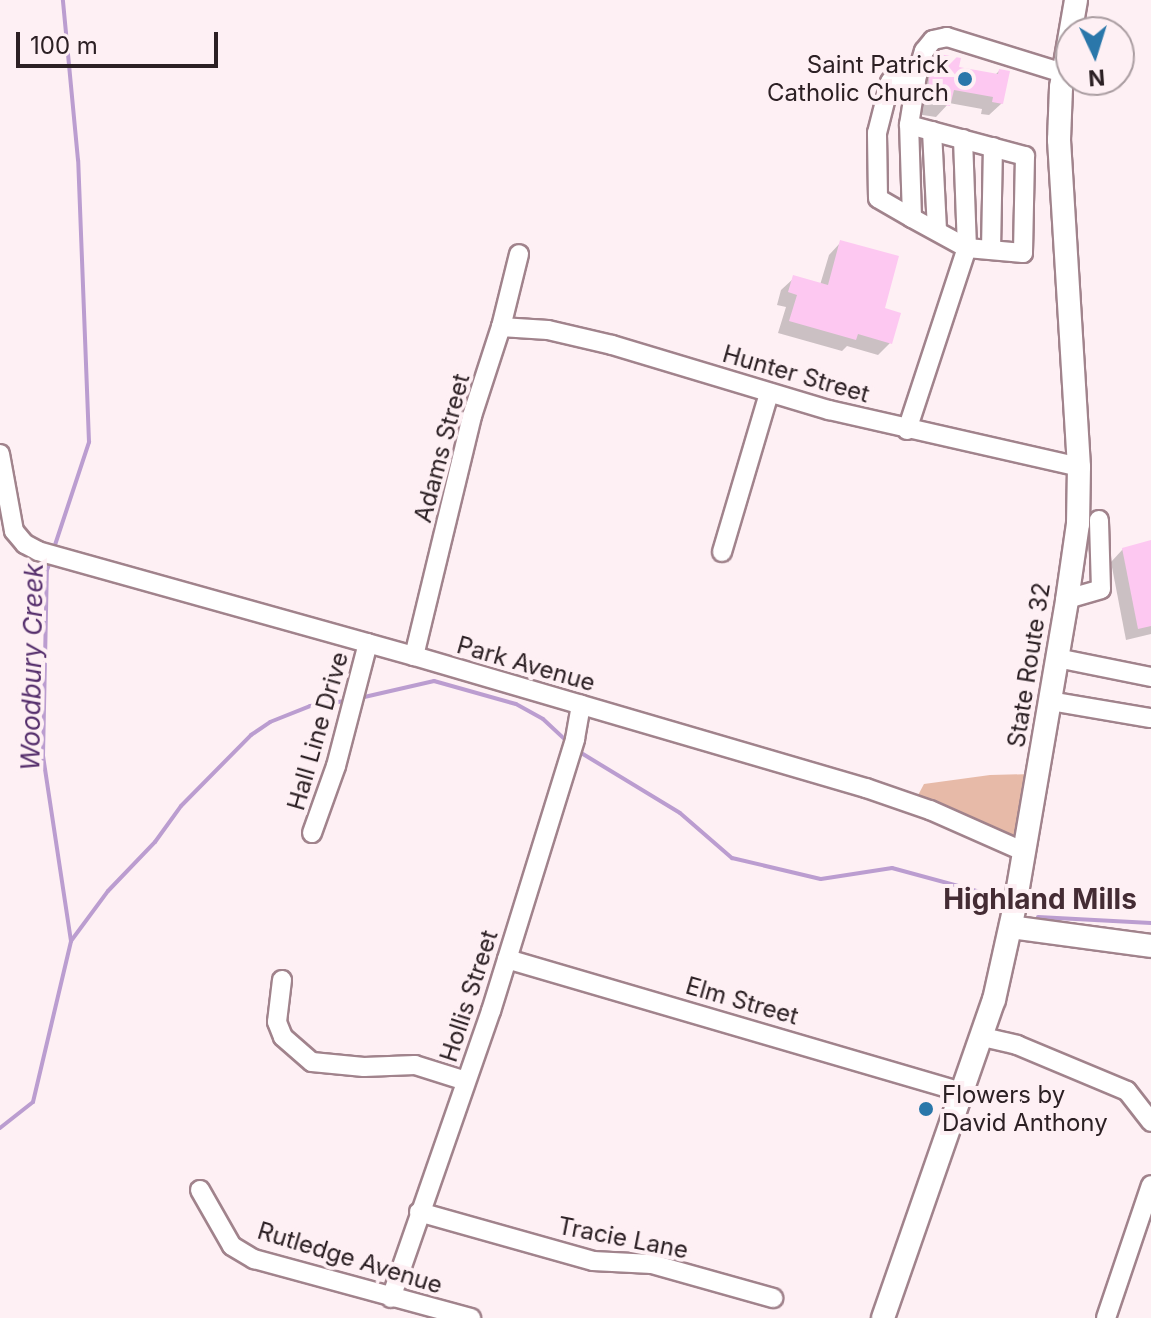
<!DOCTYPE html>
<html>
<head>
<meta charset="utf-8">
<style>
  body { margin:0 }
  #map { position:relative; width:1151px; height:1318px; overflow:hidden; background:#fef0f4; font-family:Inter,sans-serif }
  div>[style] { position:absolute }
  .green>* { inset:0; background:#e7baa8 }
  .shadow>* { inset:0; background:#0003 }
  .stream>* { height:4px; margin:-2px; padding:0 2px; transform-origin:2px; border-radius:2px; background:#bb9dd0 }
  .building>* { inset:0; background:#fdc8f1 }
  .roads { filter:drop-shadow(2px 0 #a1838c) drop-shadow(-2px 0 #a1838c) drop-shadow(0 2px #a1838c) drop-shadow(0 -2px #a1838c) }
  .minor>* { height:18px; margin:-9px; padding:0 9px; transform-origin:9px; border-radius:9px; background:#fff }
  .major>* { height:22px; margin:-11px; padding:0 11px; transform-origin:11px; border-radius:11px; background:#fff }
  .dots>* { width:22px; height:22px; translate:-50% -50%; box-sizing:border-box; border:4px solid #fef0f4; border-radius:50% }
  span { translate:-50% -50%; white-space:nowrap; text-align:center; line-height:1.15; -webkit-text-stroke:8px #fef0f4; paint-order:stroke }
  .poi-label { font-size:24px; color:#2c2024 }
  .right { translate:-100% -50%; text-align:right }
  .left { translate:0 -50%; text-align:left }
  .street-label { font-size:24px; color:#2c2024 }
  .water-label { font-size:26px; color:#542d6b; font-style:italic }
  .quarter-label { font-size:28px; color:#442c34; font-weight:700 }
  .north { position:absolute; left:1055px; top:16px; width:80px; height:80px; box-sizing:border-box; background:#fef0f4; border:2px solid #aa9da1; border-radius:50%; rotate:176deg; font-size:22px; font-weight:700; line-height:32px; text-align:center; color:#2c2024 }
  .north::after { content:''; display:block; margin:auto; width:28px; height:36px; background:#2a77aa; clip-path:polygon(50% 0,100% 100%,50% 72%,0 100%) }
  .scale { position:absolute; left:16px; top:32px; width:202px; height:36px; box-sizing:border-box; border:4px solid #2c2024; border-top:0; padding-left:10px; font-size:24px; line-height:28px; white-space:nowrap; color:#2c2024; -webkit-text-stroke:6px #fef0f4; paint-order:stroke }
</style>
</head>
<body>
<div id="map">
  <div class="green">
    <div style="clip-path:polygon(1032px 774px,1022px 844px,916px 799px,924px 784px,990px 775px)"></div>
  </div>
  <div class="shadow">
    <div style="clip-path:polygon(939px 56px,957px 69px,994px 76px,999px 71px,1002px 103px,989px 115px,981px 114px,982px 109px,949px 103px,936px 117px,916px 114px,927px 68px)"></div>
    <div style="clip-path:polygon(841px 242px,882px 309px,890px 343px,878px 355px,847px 346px,842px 351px,778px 333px,786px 307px,777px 305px,781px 290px,794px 278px,820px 285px,829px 255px)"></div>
    <div style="clip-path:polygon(1151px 542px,1151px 634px,1126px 640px,1111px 562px,1123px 549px)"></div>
  </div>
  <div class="stream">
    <div style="left:53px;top:551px;width:115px;rotate:-71.7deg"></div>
    <div style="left:89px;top:442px;width:282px;rotate:-92.2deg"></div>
    <div style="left:78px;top:160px;width:161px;rotate:-95.4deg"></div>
    <div style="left:360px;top:698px;width:76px;rotate:-12.9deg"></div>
    <div style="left:434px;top:681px;width:85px;rotate:15.7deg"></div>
    <div style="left:516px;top:704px;width:31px;rotate:29deg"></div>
    <div style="left:543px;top:719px;width:35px;rotate:43deg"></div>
    <div style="left:578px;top:751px;width:119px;rotate:31.3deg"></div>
    <div style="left:680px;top:813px;width:69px;rotate:40.9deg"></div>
    <div style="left:732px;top:858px;width:91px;rotate:13.3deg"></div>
    <div style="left:821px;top:879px;width:72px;rotate:-8.8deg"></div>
    <div style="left:892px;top:868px;width:118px;rotate:15.2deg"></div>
    <div style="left:1038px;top:917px;width:113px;rotate:3deg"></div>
    <div style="left:71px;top:941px;width:62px;rotate:-53.5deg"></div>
    <div style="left:108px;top:891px;width:68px;rotate:-46.2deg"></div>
    <div style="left:155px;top:842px;width:44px;rotate:-54.2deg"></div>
    <div style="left:181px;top:806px;width:100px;rotate:-45.4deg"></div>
    <div style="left:251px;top:735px;width:23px;rotate:-34deg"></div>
    <div style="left:270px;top:722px;width:43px;rotate:-21.8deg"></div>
    <div style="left:310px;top:706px;width:37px;rotate:-8deg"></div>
    <div style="left:0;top:1128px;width:42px;rotate:-38.2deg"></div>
    <div style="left:33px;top:1102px;width:165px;rotate:-76.7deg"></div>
    <div style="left:71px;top:941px;width:188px;rotate:-98.6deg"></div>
    <div style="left:43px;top:755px;width:185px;rotate:-88.8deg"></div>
    <div style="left:47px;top:570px;width:12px;rotate:-70deg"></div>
  </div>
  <div class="building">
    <div style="clip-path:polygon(939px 54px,961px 58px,959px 67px,998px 74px,999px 69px,1010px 71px,1003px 104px,992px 102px,993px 97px,954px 90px,950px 106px,927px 102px,929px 78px)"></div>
    <div style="clip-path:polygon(840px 240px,899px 256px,885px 308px,901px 313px,892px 344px,858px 334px,856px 340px,789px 321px,797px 295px,788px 292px,793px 275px,828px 285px)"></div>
    <div style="clip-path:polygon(1151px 540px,1151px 626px,1138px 629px,1122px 548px)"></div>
  </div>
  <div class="roads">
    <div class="minor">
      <div style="left:909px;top:125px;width:120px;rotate:15deg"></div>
      <div style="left:1025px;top:156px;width:97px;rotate:91.2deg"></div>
      <div style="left:1023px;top:253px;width:56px;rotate:-174.9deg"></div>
      <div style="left:967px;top:248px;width:63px;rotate:-151.4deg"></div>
      <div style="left:912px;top:218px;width:93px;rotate:-91.8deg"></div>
      <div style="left:909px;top:125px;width:51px;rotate:-80.9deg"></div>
      <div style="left:917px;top:75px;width:25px;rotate:-74deg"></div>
      <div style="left:924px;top:51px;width:14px;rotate:-51deg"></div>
      <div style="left:933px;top:40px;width:14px;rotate:-12deg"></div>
      <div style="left:947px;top:37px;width:121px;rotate:17.2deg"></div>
      <div style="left:932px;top:131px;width:99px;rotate:87.1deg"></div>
      <div style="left:912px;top:218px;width:39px;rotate:-150deg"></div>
      <div style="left:878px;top:198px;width:65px;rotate:-90.9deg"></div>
      <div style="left:877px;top:133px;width:53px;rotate:-75.7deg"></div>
      <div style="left:890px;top:82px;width:8px;rotate:-50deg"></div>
      <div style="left:895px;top:76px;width:22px;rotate:-3deg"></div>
      <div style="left:991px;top:250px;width:103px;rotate:-88.9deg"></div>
      <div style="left:501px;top:327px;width:47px;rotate:3.7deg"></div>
      <div style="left:548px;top:330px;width:66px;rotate:13.2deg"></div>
      <div style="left:612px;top:345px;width:227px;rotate:16.7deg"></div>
      <div style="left:829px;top:410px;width:256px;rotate:12.8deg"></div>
      <div style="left:907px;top:430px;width:192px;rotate:-71.8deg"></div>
      <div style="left:967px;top:248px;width:109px;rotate:-92.1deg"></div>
      <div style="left:0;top:454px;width:78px;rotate:79.7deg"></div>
      <div style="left:14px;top:531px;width:17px;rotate:50deg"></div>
      <div style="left:25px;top:544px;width:15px;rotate:28deg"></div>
      <div style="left:38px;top:551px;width:390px;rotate:15.6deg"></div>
      <div style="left:414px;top:656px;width:471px;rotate:16.3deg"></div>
      <div style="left:866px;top:788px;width:68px;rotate:19deg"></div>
      <div style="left:930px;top:810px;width:104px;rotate:23.9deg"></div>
      <div style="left:722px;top:552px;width:166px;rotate:-73.5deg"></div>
      <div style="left:1067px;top:599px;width:35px;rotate:-16deg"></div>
      <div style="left:1101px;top:589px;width:69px;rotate:-91.7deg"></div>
      <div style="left:414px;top:656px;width:247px;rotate:-76.4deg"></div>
      <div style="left:472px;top:416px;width:94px;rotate:-72deg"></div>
      <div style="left:501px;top:327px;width:75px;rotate:-76.1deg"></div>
      <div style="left:1057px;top:658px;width:96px;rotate:11.4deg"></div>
      <div style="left:1050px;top:701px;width:102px;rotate:9.6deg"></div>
      <div style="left:312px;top:833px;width:71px;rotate:-70.3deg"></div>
      <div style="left:336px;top:766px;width:127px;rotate:-75.4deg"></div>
      <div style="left:507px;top:959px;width:475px;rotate:16.3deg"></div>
      <div style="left:282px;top:980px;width:42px;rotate:96.8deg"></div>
      <div style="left:277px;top:1022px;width:16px;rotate:68deg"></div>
      <div style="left:283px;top:1037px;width:38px;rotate:41deg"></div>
      <div style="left:312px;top:1062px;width:52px;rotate:5.5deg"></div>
      <div style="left:364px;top:1067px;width:51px;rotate:-2.2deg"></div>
      <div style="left:415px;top:1065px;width:53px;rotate:17.4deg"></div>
      <div style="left:983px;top:1037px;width:35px;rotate:13deg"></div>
      <div style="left:1017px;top:1045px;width:119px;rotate:22.7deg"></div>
      <div style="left:1127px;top:1091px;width:39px;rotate:52deg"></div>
      <div style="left:200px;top:1190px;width:64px;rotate:60.3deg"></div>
      <div style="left:232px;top:1246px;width:26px;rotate:31deg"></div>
      <div style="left:254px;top:1259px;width:225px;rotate:15.2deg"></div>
      <div style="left:419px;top:1212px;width:181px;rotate:15.7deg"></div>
      <div style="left:593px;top:1261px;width:59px;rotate:2.9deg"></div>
      <div style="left:652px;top:1264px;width:126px;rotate:15.7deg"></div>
      <div style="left:391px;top:1298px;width:304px;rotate:-70.8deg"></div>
      <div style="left:491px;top:1011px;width:285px;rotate:-72.8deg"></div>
      <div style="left:575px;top:739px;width:35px;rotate:-80deg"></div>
      <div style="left:1106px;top:1318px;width:140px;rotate:-71.3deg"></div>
    </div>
    <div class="major">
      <div style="left:1011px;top:927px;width:141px;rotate:7.7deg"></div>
      <div style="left:883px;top:1318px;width:337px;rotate:-70.8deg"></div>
      <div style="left:994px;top:1000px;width:97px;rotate:-77.5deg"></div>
      <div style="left:1015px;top:905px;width:309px;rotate:-80.3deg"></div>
      <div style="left:1067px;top:600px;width:77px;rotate:-81.8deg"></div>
      <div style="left:1078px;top:524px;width:57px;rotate:-89deg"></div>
      <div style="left:1079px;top:467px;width:328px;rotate:-93.5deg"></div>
      <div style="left:1059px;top:140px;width:53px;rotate:-87.8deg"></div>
      <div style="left:1061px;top:87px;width:88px;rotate:-80.2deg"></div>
    </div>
  </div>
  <div class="dots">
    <div style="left:965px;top:79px;background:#2a77aa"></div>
    <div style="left:926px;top:1109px;background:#2a77aa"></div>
  </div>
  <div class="poi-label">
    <span class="right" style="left:949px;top:79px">Saint Patrick<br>Catholic Church</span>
    <span class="left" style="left:942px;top:1109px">Flowers by<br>David Anthony</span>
  </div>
  <div class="street-label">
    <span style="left:796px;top:374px;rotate:16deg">Hunter Street</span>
    <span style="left:442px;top:448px;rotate:-75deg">Adams Street</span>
    <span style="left:526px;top:664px;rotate:16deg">Park Avenue</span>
    <span style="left:1029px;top:665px;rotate:-81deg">State Route 32</span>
    <span style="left:318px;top:731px;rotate:-74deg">Hall Line Drive</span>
    <span style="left:469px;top:996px;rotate:-72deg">Hollis Street</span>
    <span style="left:742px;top:1001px;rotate:16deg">Elm Street</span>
    <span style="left:623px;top:1238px;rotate:11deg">Tracie Lane</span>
    <span style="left:350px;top:1258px;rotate:17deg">Rutledge Avenue</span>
  </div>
  <div class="water-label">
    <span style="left:32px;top:667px;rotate:-89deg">Woodbury Creek</span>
  </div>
  <div class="quarter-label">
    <span style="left:1040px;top:899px">Highland Mills</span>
  </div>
  <div class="north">N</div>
  <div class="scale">100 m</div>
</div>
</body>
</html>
